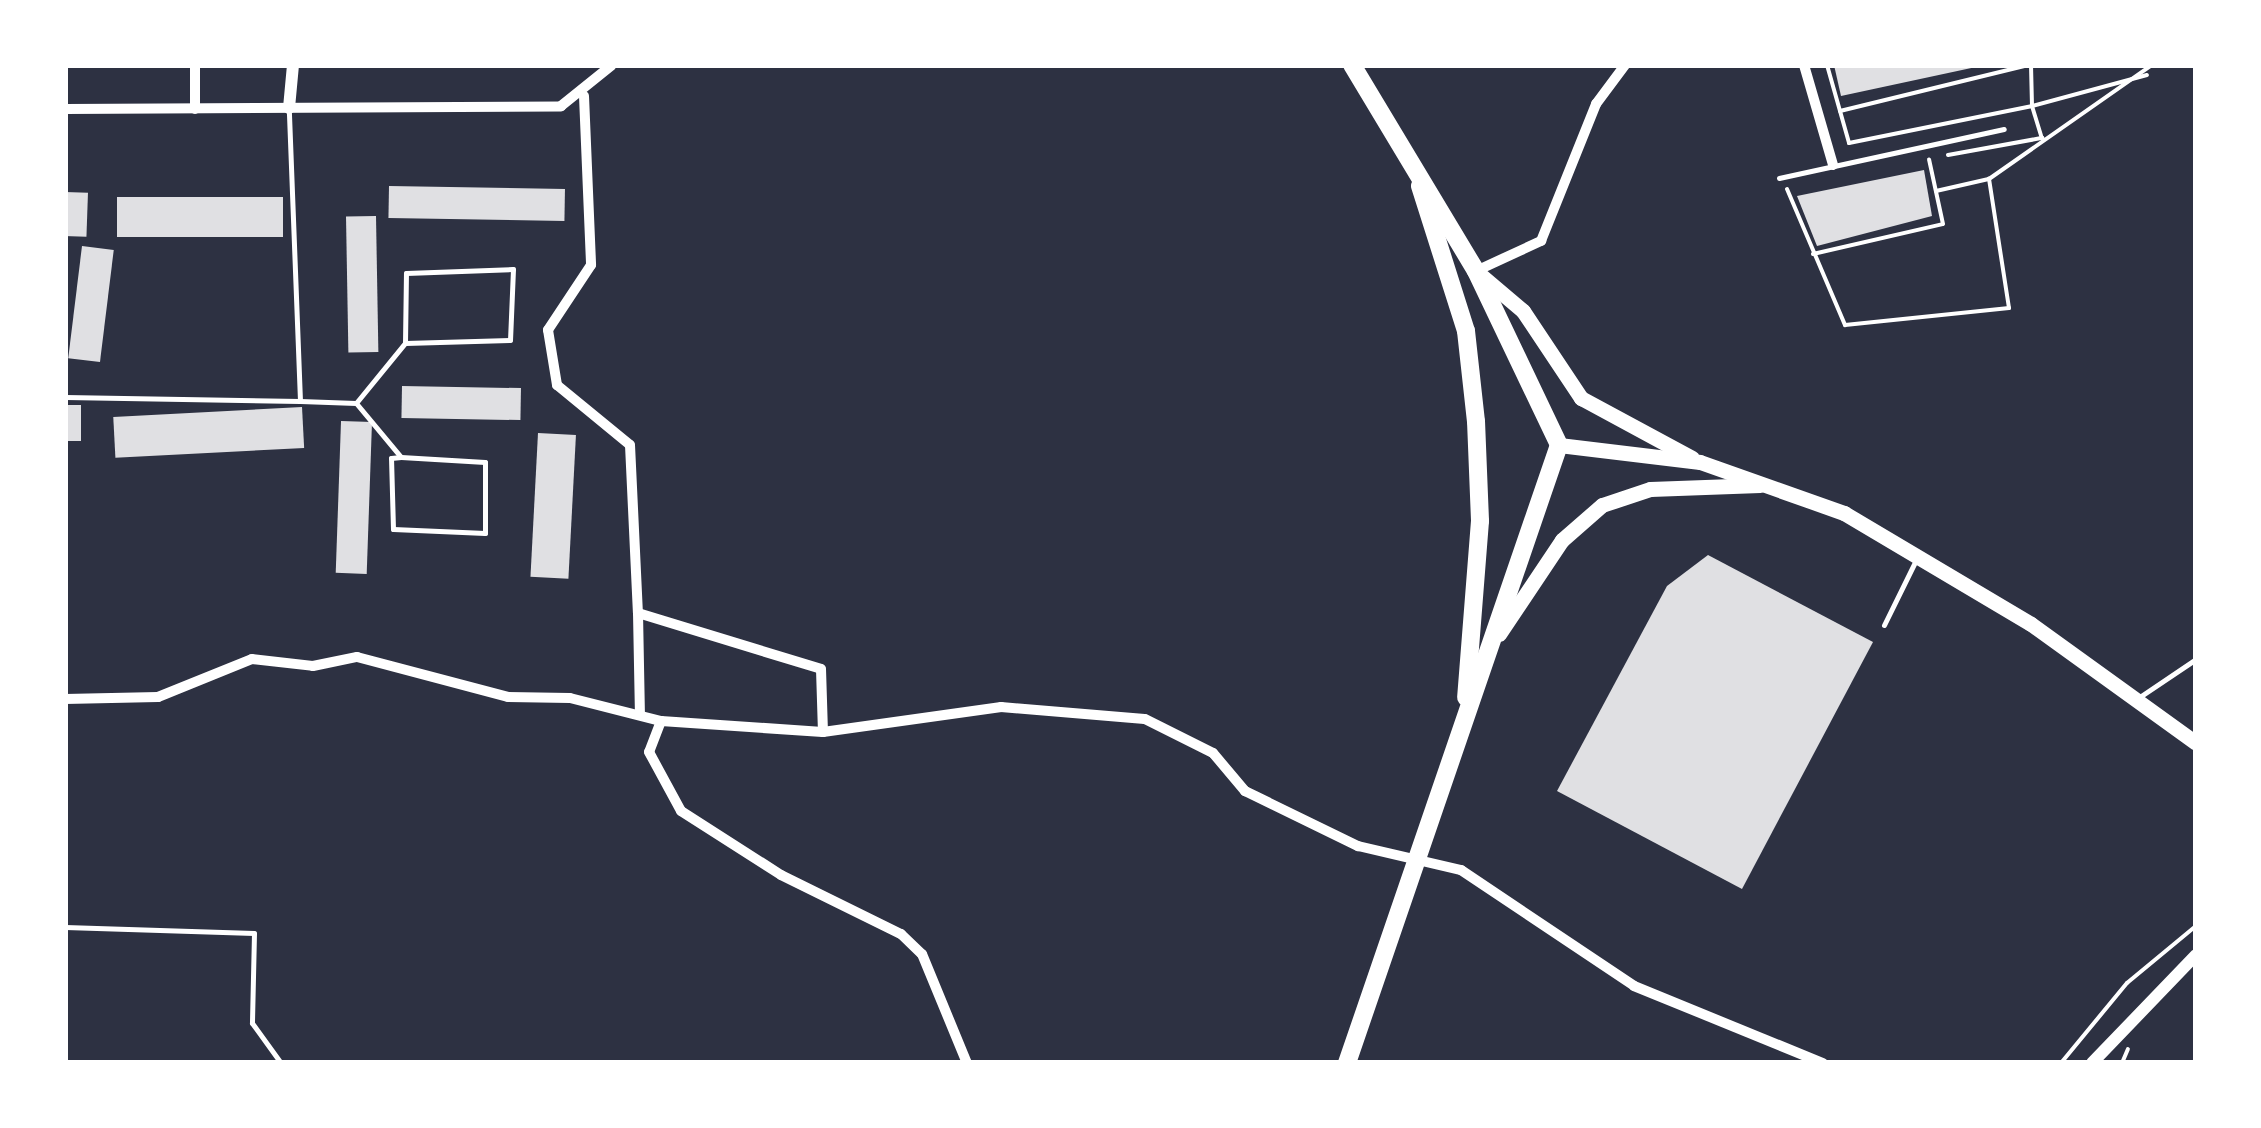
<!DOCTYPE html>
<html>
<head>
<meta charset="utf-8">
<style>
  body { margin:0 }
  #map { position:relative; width:2261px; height:1128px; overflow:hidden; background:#2d3142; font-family:"IBM Plex Sans",sans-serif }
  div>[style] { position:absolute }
  .building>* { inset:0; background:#e0e0e3; transform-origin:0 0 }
  .path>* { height:4px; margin:-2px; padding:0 2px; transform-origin:2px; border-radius:2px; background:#fff }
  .service>* { height:5px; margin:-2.5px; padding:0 2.5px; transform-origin:2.5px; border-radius:2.5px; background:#fff }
  .minor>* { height:10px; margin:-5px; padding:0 5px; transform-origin:5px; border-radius:5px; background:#fff }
  .tertiary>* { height:12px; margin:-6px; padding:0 6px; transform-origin:6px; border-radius:6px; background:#fff }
  .secondary>* { height:15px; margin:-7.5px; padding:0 7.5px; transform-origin:7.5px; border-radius:7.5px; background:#fff }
  .primary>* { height:18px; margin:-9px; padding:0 9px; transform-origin:9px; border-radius:9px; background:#fff }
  span { translate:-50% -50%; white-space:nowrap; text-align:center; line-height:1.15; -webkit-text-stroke:9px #fff; paint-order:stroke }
  .frame { position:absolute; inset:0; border:68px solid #fff; pointer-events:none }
</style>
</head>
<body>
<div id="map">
  <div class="building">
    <div style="clip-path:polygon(1834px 65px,1975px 65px,1976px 67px,1841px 96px)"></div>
    <div style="clip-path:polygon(1924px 170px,1932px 216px,1817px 246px,1797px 196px)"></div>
    <div style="left:389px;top:186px;width:176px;height:32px;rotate:1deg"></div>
    <div style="left:65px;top:192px;width:23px;height:44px;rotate:2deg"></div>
    <div style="left:117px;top:197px;width:166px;height:40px"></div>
    <div style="left:376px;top:216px;width:136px;height:30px;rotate:89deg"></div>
    <div style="left:82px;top:246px;width:32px;height:113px;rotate:7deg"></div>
    <div style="left:402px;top:386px;width:119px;height:32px;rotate:1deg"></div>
    <div style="left:65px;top:405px;width:16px;height:36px"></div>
    <div style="left:302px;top:407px;width:41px;height:189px;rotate:87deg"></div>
    <div style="left:372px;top:422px;width:152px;height:31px;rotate:92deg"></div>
    <div style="left:538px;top:433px;width:38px;height:144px;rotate:3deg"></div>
    <div style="clip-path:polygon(1708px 555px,1873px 642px,1742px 889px,1557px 791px,1667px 586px)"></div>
  </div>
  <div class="path">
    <div style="left:1827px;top:65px;width:81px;rotate:74.2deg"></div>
    <div style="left:1849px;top:143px;width:187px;rotate:-11.4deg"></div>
    <div style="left:2032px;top:106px;width:34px;rotate:73deg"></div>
    <div style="left:2031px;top:65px;width:41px;rotate:88.6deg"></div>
    <div style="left:2032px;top:106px;width:119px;rotate:-15.1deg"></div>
    <div style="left:1840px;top:111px;width:194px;rotate:-13.7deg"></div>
    <div style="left:1948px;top:155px;width:96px;rotate:-10.3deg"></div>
    <div style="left:1787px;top:189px;width:148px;rotate:66.9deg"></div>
    <div style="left:1845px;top:325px;width:165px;rotate:-5.9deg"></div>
    <div style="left:2009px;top:308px;width:131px;rotate:-98.8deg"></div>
    <div style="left:1989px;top:179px;width:199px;rotate:-35deg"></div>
    <div style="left:1936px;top:191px;width:54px;rotate:-12.8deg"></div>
    <div style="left:1813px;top:254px;width:133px;rotate:-13deg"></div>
    <div style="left:1943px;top:224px;width:66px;rotate:-102.2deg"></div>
    <div style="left:2061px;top:1063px;width:104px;rotate:-50.5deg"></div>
    <div style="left:2127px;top:983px;width:89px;rotate:-39.6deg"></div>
    <div style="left:2122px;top:1063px;width:15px;rotate:-67deg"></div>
  </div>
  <div class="service">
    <div style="left:1779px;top:178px;width:230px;rotate:-12.3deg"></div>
    <div style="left:65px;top:397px;width:235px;rotate:1deg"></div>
    <div style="left:300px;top:401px;width:290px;rotate:-92.2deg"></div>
    <div style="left:300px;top:401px;width:56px;rotate:2deg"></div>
    <div style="left:356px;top:403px;width:70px;rotate:50.2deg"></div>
    <div style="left:401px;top:457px;width:84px;rotate:3.4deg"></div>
    <div style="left:485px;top:462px;width:71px;rotate:90deg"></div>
    <div style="left:485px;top:533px;width:92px;rotate:-177.5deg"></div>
    <div style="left:393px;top:529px;width:71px;rotate:-91.6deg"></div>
    <div style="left:391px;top:458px;width:10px;rotate:-6deg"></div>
    <div style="left:356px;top:403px;width:77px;rotate:-50.8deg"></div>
    <div style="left:405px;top:343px;width:70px;rotate:-89.2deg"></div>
    <div style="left:406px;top:273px;width:107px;rotate:-2.1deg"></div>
    <div style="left:513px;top:269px;width:71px;rotate:92.4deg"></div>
    <div style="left:510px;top:340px;width:105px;rotate:178.4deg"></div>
    <div style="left:1884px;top:625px;width:70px;rotate:-63.8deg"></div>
    <div style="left:2141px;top:696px;width:66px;rotate:-33.9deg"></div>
    <div style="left:65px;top:927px;width:189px;rotate:1.8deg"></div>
    <div style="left:254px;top:933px;width:90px;rotate:91.3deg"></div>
    <div style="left:252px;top:1023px;width:49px;rotate:54.1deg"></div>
  </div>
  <div class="minor">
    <div style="left:1804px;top:65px;width:104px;rotate:73.8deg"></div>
    <div style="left:584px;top:96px;width:169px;rotate:87.6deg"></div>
    <div style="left:591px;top:265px;width:78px;rotate:123.5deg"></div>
    <div style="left:548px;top:330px;width:56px;rotate:80.7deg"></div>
    <div style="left:557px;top:385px;width:94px;rotate:39.4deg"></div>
    <div style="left:630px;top:445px;width:168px;rotate:87.3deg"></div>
    <div style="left:638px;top:613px;width:191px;rotate:17deg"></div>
    <div style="left:821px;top:669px;width:63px;rotate:88.2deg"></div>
    <div style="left:65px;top:109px;width:496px;rotate:-0.3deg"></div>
    <div style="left:561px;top:106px;width:65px;rotate:-38.8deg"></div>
    <div style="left:195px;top:109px;width:44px;rotate:-90deg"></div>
    <div style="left:1476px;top:271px;width:72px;rotate:-24.8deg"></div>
    <div style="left:1541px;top:241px;width:148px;rotate:-68.1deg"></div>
    <div style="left:1596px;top:104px;width:49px;rotate:-53.4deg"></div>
    <div style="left:638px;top:613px;width:102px;rotate:88.9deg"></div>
    <div style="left:65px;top:699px;width:93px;rotate:-1.2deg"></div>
    <div style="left:158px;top:697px;width:101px;rotate:-22deg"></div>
    <div style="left:252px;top:659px;width:61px;rotate:6.5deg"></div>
    <div style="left:313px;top:666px;width:45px;rotate:-11.6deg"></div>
    <div style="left:357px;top:657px;width:156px;rotate:14.8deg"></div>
    <div style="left:508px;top:697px;width:62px;rotate:0.9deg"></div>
    <div style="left:570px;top:698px;width:94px;rotate:14.2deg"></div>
    <div style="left:661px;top:721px;width:162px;rotate:3.9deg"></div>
    <div style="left:823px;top:732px;width:180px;rotate:-8deg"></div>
    <div style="left:1001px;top:707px;width:144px;rotate:4.8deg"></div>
    <div style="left:1145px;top:719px;width:76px;rotate:26.6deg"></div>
    <div style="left:1213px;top:753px;width:50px;rotate:49.9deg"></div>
    <div style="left:1245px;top:791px;width:126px;rotate:26deg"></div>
    <div style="left:1358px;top:846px;width:106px;rotate:13.1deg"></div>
    <div style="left:1461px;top:870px;width:208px;rotate:33.8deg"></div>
    <div style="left:1634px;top:986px;width:204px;rotate:22.2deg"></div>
    <div style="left:661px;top:721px;width:33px;rotate:111deg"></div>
    <div style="left:649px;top:752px;width:67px;rotate:61.5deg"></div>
    <div style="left:681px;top:811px;width:119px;rotate:32.6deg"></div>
    <div style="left:781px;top:875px;width:134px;rotate:26.2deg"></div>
    <div style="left:901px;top:934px;width:29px;rotate:44deg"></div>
    <div style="left:922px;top:954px;width:118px;rotate:67.6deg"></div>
  </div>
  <div class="tertiary">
    <div style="left:289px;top:108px;width:43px;rotate:-84.7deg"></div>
    <div style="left:2092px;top:1063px;width:150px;rotate:-46.1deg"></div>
  </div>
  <div class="secondary">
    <div style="left:1477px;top:272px;width:60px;rotate:40.3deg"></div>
    <div style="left:1523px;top:311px;width:105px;rotate:56.3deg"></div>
    <div style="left:1581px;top:398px;width:126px;rotate:28.4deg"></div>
    <div style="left:1559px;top:445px;width:142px;rotate:6.9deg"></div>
    <div style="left:1700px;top:462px;width:153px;rotate:19.5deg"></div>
    <div style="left:1844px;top:513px;width:217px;rotate:30.7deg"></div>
    <div style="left:2031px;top:624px;width:203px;rotate:35.8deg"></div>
    <div style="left:1499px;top:634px;width:113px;rotate:-56.2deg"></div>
    <div style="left:1562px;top:540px;width:53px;rotate:-41.2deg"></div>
    <div style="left:1602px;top:505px;width:51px;rotate:-18.4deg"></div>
    <div style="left:1650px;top:489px;width:110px;rotate:-2.1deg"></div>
  </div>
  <div class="primary">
    <div style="left:1420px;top:186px;width:152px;rotate:72.4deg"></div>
    <div style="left:1466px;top:331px;width:91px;rotate:83.7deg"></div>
    <div style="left:1476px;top:421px;width:100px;rotate:87.7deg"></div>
    <div style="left:1480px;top:521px;width:177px;rotate:94.5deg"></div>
    <div style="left:1347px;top:1063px;width:653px;rotate:-71.07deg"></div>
    <div style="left:1559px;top:445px;width:193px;rotate:-115.5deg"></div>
    <div style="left:1476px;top:271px;width:240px;rotate:-121deg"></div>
  </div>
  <div class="frame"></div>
</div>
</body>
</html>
